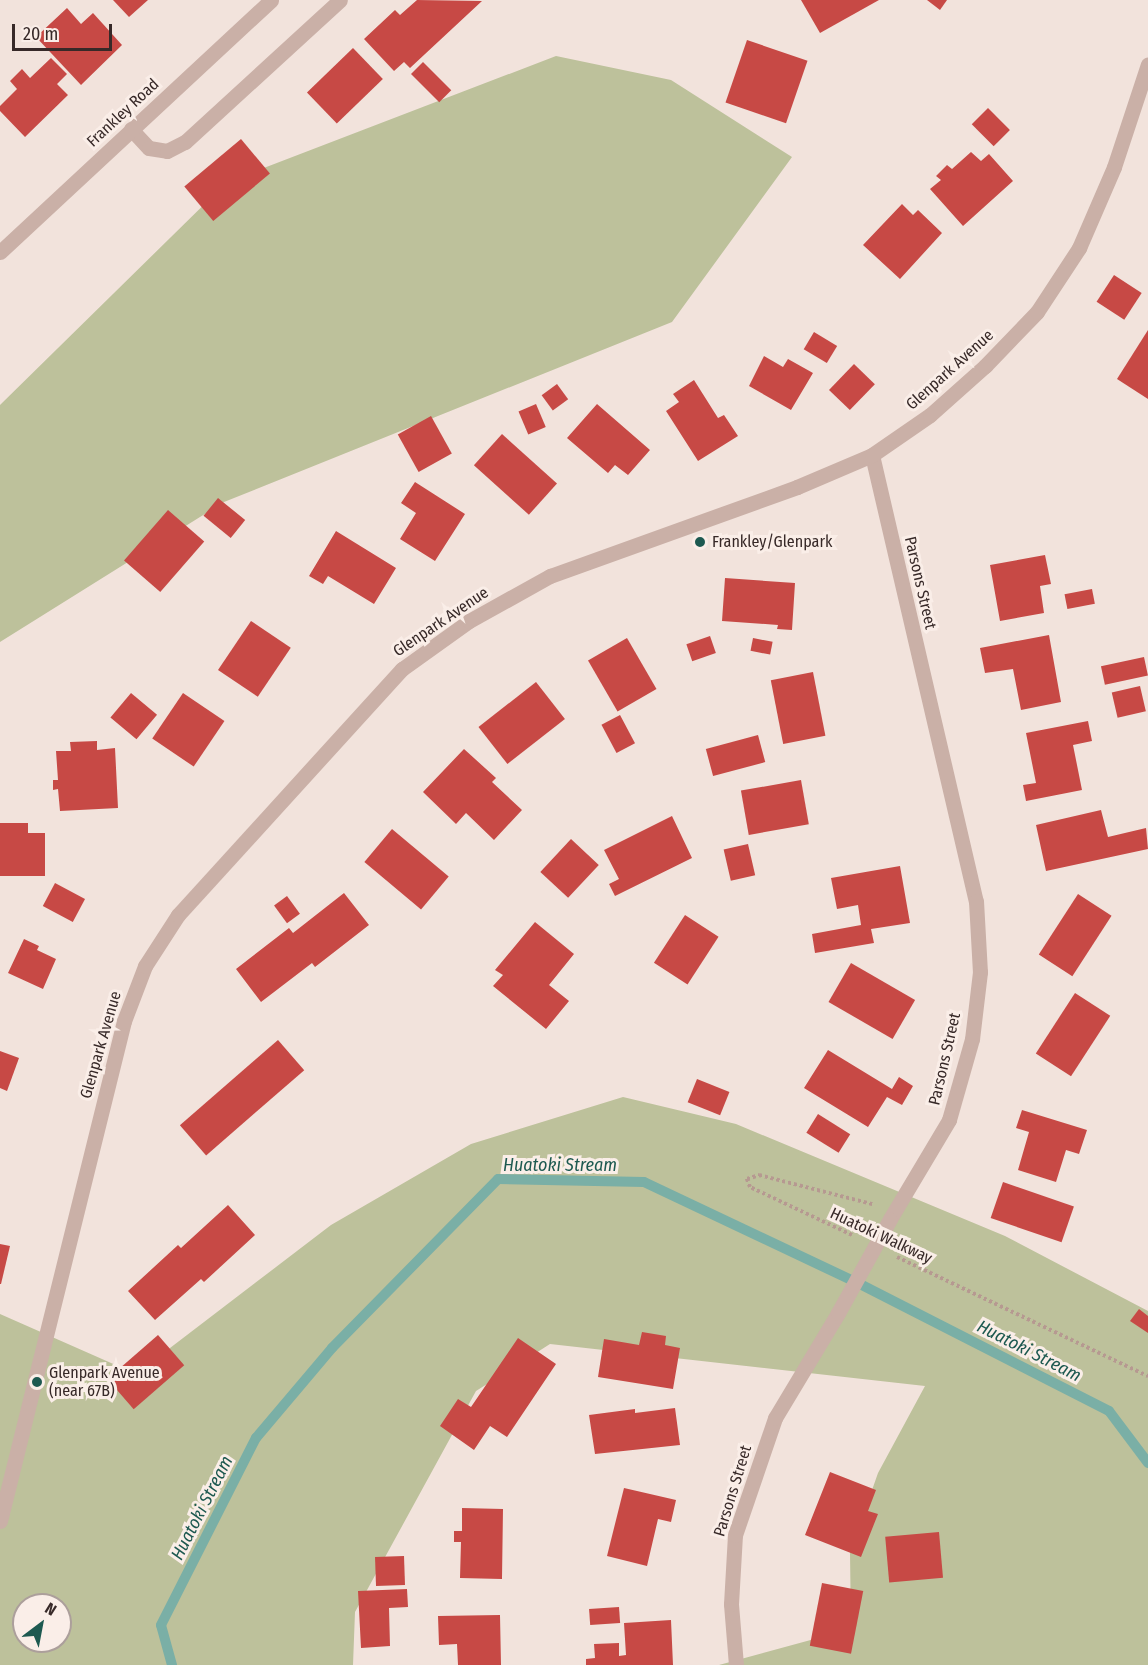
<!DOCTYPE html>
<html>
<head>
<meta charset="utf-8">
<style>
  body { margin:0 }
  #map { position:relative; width:1148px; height:1665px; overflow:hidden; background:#f2e3dc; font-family:"Fira Sans Condensed",sans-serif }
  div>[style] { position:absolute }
  .green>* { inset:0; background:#bdc19b }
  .stream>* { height:10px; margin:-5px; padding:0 5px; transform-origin:5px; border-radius:5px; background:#7aafa6 }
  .building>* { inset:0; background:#c74945; transform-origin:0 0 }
  .path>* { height:4px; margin-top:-2px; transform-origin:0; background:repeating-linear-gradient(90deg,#b69991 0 3px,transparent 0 6px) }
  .service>* { height:15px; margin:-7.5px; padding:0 7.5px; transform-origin:7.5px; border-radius:7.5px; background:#cab0a7 }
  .minor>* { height:15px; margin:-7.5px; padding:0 7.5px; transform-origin:7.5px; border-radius:7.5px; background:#cab0a7 }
  .tertiary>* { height:15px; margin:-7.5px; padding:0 7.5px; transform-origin:7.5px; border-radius:7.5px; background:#cab0a7 }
  .minor-bridge>* { height:15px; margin:-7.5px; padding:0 7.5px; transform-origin:7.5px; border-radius:7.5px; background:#cab0a7 }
  .dots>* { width:16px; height:16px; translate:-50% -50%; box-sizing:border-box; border:3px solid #faeee8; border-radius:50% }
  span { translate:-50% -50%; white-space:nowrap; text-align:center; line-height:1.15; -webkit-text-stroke:6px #faeee8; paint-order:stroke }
  .street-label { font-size:16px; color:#372928 }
  .poi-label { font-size:16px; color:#372928 }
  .left { translate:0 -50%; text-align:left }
  .water-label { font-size:18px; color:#1d5950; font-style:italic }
  .north { position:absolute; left:12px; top:1593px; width:60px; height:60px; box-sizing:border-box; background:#faeee8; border:2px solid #ac9f9b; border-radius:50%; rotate:32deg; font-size:16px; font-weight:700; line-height:24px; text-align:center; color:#372928 }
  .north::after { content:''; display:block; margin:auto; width:21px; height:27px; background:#1d5950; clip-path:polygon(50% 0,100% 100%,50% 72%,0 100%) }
  .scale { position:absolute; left:12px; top:24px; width:100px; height:27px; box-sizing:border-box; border:3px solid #372928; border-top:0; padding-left:8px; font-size:18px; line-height:21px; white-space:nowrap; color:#372928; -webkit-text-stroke:4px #faeee8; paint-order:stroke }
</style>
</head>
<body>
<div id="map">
  <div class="green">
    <div style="clip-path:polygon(556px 56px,671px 80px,792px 157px,672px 322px,224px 502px,0 642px,0 405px,227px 182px)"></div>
    <div style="clip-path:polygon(evenodd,623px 1097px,736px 1124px,1005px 1236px,1148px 1311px,1148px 1665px,719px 1665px,851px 1629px,850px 1553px,878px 1473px,925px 1386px,550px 1344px,476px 1391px,355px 1612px,353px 1665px,0 1665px,0 1314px,136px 1374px,331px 1225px,471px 1144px,623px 1097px,24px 1605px,60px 1605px,60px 1641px,24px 1641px,24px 1605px)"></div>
  </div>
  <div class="stream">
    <div style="left:172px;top:1665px;width:41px;rotate:-105.4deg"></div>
    <div style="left:161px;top:1625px;width:210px;rotate:-63.1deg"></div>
    <div style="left:256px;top:1438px;width:118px;rotate:-49.8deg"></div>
    <div style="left:332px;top:1348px;width:237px;rotate:-45.5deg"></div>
    <div style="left:498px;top:1179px;width:146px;rotate:1.2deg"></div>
    <div style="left:644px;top:1182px;width:234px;rotate:25.3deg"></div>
    <div style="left:856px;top:1282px;width:284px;rotate:27deg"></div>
    <div style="left:1109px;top:1411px;width:65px;rotate:53.1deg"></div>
  </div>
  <div class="building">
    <div style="clip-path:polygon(113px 0,148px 0,129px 17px)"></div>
    <div style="clip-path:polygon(417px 0,482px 1px,410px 68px,404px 62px,394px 71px,364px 39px,395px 10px,400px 15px)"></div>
    <div style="clip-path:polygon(801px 0,879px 0,820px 33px)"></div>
    <div style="clip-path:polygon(927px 0,947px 0,940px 10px)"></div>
    <div style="clip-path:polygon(67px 8px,81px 24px,93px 13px,122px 45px,81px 85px,36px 37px)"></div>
    <div style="left:747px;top:40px;width:64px;height:66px;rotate:19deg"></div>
    <div style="left:353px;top:48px;width:43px;height:64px;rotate:46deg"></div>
    <div style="clip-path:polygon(51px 58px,67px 74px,57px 84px,68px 95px,25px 137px,0 111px,0 106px,17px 89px,10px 81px,22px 69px,30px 78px)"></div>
    <div style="left:423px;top:62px;width:40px;height:17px;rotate:45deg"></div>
    <div style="left:988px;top:108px;width:31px;height:23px;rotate:45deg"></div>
    <div style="left:241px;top:139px;width:45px;height:74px;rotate:50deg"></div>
    <div style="clip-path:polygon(971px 152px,981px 161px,989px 154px,1013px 181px,963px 226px,930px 189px,941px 180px,936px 176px,947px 165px,952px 169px)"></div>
    <div style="clip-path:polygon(902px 204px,913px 215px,918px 210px,942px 233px,900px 279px,863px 245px)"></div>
    <div style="left:1114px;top:275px;width:33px;height:32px;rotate:33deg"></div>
    <div style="clip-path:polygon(1148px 330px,1148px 399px,1117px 379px)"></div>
    <div style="left:814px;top:332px;width:27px;height:20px;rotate:31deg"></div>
    <div style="clip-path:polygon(764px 356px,783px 367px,788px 359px,813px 373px,791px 410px,749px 386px)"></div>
    <div style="left:854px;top:364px;width:29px;height:36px;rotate:44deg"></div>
    <div style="clip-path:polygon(694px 380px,718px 418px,724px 415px,738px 436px,698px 461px,666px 411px,679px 402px,673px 394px)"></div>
    <div style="left:557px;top:384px;width:19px;height:19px;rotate:54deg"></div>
    <div style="left:536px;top:404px;width:25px;height:19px;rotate:67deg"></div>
    <div style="clip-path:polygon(597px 404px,650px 450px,628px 475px,615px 465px,608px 473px,567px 438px)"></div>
    <div style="left:431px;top:416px;width:43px;height:38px;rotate:61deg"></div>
    <div style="left:502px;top:434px;width:74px;height:42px;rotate:42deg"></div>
    <div style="clip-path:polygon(415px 482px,465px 514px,435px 561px,400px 539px,416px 513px,401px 503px)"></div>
    <div style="left:218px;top:498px;width:35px;height:23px;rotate:39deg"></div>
    <div style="left:168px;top:510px;width:48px;height:67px;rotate:41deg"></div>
    <div style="clip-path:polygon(336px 531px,396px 568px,374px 604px,328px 576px,323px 584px,309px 576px)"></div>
    <div style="clip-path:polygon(1045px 555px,1051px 584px,1040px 586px,1044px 613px,1000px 621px,990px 565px)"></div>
    <div style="clip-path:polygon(725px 578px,795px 583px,792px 630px,777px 629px,778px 625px,722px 621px)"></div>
    <div style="left:1092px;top:589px;width:15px;height:28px;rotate:79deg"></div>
    <div style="left:251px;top:621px;width:48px;height:59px;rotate:34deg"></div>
    <div style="clip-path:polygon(1049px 635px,1061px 702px,1021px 710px,1013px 669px,985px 673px,980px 648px)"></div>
    <div style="left:710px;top:636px;width:18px;height:25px;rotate:71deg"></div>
    <div style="left:627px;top:638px;width:59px;height:45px;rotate:60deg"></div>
    <div style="left:753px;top:638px;width:20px;height:13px;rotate:11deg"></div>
    <div style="left:1144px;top:657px;width:19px;height:44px;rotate:78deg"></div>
    <div style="left:813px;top:672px;width:65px;height:43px;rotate:79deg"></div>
    <div style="left:536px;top:682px;width:47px;height:73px;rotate:52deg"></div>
    <div style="left:1140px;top:686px;width:26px;height:29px;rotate:77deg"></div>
    <div style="left:131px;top:693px;width:34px;height:32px;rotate:40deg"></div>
    <div style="left:183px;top:693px;width:50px;height:55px;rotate:34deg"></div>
    <div style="left:620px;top:715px;width:32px;height:21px;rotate:62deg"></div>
    <div style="clip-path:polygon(1088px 721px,1092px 741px,1073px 745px,1082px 790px,1026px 801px,1023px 785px,1036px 783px,1026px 733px)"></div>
    <div style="left:758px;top:735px;width:28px;height:54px;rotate:75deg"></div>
    <div style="clip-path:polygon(97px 741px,97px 750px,115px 748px,118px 808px,60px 811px,58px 789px,53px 790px,53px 780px,58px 780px,56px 751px,71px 751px,70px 742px)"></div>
    <div style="clip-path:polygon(464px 749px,496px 778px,492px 782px,522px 810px,494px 840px,466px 813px,456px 824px,423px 792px)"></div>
    <div style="left:801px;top:780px;width:45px;height:61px;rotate:80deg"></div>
    <div style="clip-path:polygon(1101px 810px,1108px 837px,1146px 828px,1148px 849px,1046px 871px,1036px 825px)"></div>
    <div style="clip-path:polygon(672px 816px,692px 858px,615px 896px,609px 884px,619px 879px,604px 850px)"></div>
    <div style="clip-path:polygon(0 823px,28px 823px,28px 833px,45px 833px,45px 876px,0 876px)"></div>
    <div style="left:392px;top:829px;width:74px;height:43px;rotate:40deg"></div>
    <div style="left:571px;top:839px;width:38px;height:45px;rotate:43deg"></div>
    <div style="left:748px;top:844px;width:32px;height:25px;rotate:77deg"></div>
    <div style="clip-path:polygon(900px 866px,910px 923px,871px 929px,874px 943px,815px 953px,812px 934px,861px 925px,858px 905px,837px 909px,831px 878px)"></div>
    <div style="left:55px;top:883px;width:34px;height:26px;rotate:28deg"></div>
    <div style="clip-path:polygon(344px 893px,369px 925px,315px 967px,312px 963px,261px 1002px,236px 969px,289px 928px,293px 933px)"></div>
    <div style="left:1078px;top:894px;width:40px;height:72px;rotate:33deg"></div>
    <div style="left:287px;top:896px;width:22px;height:16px;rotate:54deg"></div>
    <div style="left:685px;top:915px;width:40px;height:57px;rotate:33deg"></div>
    <div style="clip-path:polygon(535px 922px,574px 954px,549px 985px,569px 1001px,546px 1029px,493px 986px,503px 975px,495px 970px)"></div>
    <div style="clip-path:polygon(24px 939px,39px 946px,37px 950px,56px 959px,43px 989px,8px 973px)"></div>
    <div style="left:851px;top:963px;width:74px;height:45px;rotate:30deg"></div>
    <div style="left:1075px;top:993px;width:42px;height:72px;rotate:33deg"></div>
    <div style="left:278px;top:1040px;width:40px;height:130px;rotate:49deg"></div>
    <div style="clip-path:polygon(828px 1050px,892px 1089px,899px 1077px,913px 1086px,902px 1105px,887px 1097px,868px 1127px,804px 1088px)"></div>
    <div style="clip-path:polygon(0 1051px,19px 1058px,7px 1091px,0 1088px)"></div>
    <div style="left:697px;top:1079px;width:35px;height:25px;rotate:22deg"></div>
    <div style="clip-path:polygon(1022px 1110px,1087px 1130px,1079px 1154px,1066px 1150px,1056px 1182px,1018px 1170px,1029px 1132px,1016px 1128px)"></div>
    <div style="left:818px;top:1114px;width:38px;height:22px;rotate:32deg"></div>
    <div style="left:1003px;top:1182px;width:75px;height:38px;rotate:19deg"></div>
    <div style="clip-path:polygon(228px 1205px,255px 1235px,204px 1282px,201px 1279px,155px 1320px,128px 1291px,178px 1245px,181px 1248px)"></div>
    <div style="clip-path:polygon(0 1244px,10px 1246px,1px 1284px,0 1284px)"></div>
    <div style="clip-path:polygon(1139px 1309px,1148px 1316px,1148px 1333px,1130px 1321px)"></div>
    <div style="clip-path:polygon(642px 1332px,666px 1336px,665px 1345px,680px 1348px,673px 1389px,598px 1377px,604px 1339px,639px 1345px)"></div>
    <div style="left:158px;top:1335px;width:40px;height:67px;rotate:49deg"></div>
    <div style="clip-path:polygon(518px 1338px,556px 1364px,507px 1437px,490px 1426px,474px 1450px,440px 1426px,458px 1399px,471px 1407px)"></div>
    <div style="clip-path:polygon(675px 1408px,680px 1445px,595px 1454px,589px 1415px,635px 1409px,635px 1413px)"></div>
    <div style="clip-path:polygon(830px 1472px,876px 1490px,868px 1511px,878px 1514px,861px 1557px,805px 1535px)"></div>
    <div style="clip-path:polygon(624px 1488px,676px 1500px,671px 1522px,658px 1519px,647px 1566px,607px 1556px)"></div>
    <div style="clip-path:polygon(462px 1508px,503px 1509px,502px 1579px,460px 1578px,461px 1542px,454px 1542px,454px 1531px,462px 1531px)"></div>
    <div style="left:939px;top:1532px;width:46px;height:54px;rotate:85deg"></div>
    <div style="left:404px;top:1556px;width:29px;height:29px;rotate:88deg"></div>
    <div style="left:822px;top:1583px;width:42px;height:64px;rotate:11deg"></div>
    <div style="clip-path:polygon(407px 1589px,408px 1607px,389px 1608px,390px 1646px,361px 1648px,358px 1591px)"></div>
    <div style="left:619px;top:1607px;width:16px;height:30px;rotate:86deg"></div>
    <div style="clip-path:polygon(500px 1615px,501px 1665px,458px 1665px,457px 1644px,439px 1645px,438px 1616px)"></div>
    <div style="clip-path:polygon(671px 1620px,673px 1665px,586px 1665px,586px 1659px,595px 1658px,594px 1644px,619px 1643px,619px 1656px,626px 1655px,624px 1623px)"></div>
  </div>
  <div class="path">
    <div style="left:852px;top:1235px;width:113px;rotate:-154.8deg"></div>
    <div style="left:750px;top:1187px;width:9px;rotate:-111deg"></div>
    <div style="left:747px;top:1179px;width:13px;rotate:-18deg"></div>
    <div style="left:759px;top:1175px;width:117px;rotate:14.4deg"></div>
    <div style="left:897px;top:1257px;width:278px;rotate:25.4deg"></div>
  </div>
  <div class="service">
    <div style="left:131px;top:129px;width:26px;rotate:47deg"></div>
    <div style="left:149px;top:148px;width:18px;rotate:9deg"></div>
    <div style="left:167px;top:151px;width:20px;rotate:-27deg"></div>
    <div style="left:185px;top:142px;width:210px;rotate:-42.5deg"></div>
  </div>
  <div class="minor">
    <div style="left:872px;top:455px;width:458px;rotate:76.9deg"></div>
    <div style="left:976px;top:901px;width:71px;rotate:86.8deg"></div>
    <div style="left:980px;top:972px;width:67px;rotate:96.8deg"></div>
    <div style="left:972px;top:1039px;width:84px;rotate:105.9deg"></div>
    <div style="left:949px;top:1120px;width:115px;rotate:120.8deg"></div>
    <div style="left:0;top:1521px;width:515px;rotate:-76.07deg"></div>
    <div style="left:124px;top:1021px;width:59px;rotate:-69.1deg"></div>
    <div style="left:145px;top:966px;width:61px;rotate:-57.1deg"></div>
    <div style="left:178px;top:915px;width:333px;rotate:-47.7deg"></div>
    <div style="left:402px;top:669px;width:82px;rotate:-35.6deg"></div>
    <div style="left:469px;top:621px;width:93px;rotate:-29.1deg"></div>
    <div style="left:550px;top:576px;width:263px;rotate:-19.8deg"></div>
    <div style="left:797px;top:487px;width:82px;rotate:-23.1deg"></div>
    <div style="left:872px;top:455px;width:70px;rotate:-34.6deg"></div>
    <div style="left:930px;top:415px;width:74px;rotate:-41.7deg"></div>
    <div style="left:985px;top:366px;width:75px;rotate:-46.1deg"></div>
    <div style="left:1037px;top:312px;width:77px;rotate:-56.7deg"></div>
    <div style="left:1079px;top:248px;width:88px;rotate:-66.6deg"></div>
    <div style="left:1114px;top:167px;width:108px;rotate:-71.7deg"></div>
    <div style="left:736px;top:1665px;width:61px;rotate:-94.7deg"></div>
    <div style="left:731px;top:1604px;width:69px;rotate:-86.7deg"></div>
    <div style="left:735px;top:1535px;width:124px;rotate:-71.1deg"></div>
    <div style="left:775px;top:1418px;width:122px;rotate:-59deg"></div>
  </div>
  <div class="tertiary">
    <div style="left:0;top:252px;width:370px;rotate:-42.9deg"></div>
  </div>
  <div class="minor-bridge">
    <div style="left:838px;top:1313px;width:107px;rotate:-61deg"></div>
  </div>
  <div class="dots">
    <div style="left:700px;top:542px;background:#1d5950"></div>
    <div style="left:37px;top:1382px;background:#1d5950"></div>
  </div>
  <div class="street-label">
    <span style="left:123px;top:113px;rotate:-43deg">Frankley Road</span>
    <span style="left:950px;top:370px;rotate:-42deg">Glenpark Avenue</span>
    <span style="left:920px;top:583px;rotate:77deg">Parsons Street</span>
    <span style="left:441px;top:622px;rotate:-34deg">Glenpark Avenue</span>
    <span style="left:101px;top:1045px;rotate:-74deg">Glenpark Avenue</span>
    <span style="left:945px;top:1059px;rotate:-77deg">Parsons Street</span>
    <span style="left:881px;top:1236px;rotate:25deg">Huatoki Walkway</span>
    <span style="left:733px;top:1491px;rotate:-73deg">Parsons Street</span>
  </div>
  <div class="poi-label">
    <span class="left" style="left:712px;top:542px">Frankley/Glenpark</span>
    <span class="left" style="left:49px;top:1382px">Glenpark Avenue<br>(near 67B)</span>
  </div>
  <div class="water-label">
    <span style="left:560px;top:1165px">Huatoki Stream</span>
    <span style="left:1029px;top:1351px;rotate:27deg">Huatoki Stream</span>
    <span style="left:202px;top:1508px;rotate:-63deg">Huatoki Stream</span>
  </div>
  <div class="north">N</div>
  <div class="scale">20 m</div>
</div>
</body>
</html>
